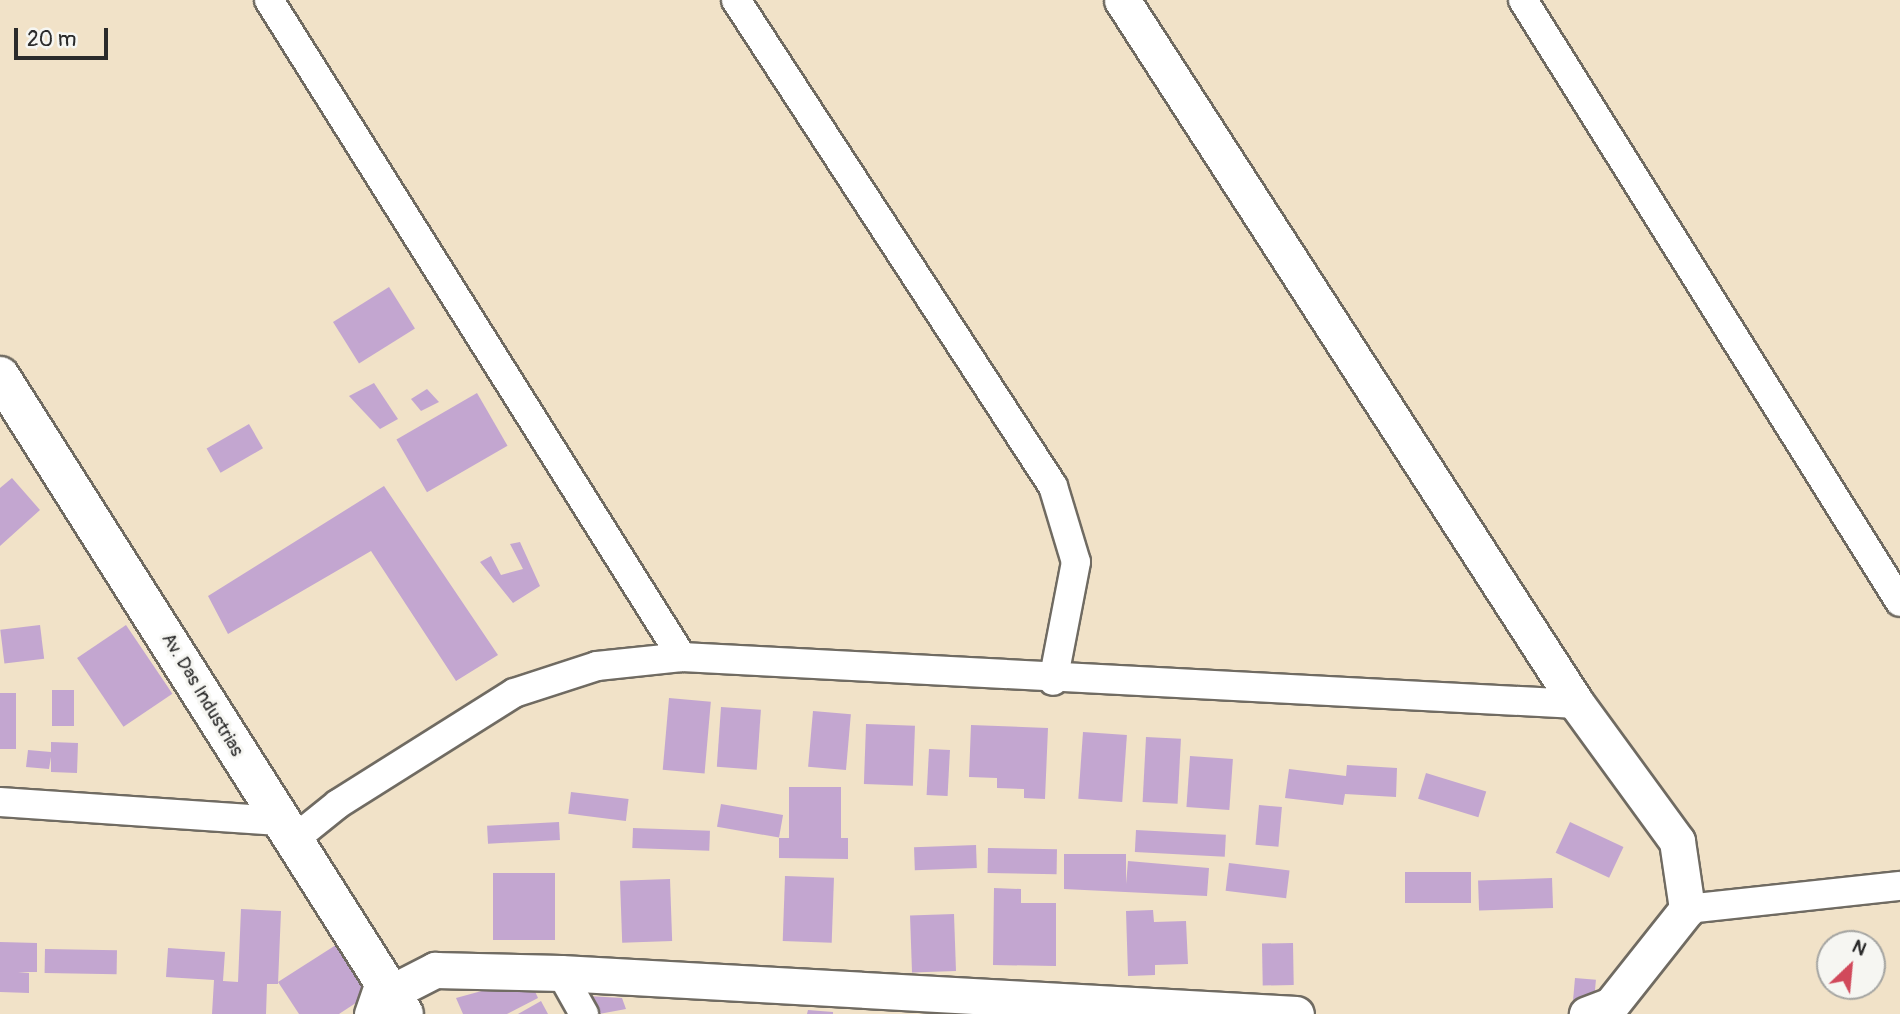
<!DOCTYPE html>
<html>
<head>
<meta charset="utf-8">
<style>
  body { margin:0 }
  #map { position:relative; width:1900px; height:1014px; overflow:hidden; background:#f1e2c8; font-family:Pangolin,sans-serif }
  div>[style] { position:absolute }
  .building>* { inset:0; background:#c3a6d0; transform-origin:0 0 }
  .roads { filter:drop-shadow(2px 0 #706b62) drop-shadow(-2px 0 #706b62) drop-shadow(0 2px #706b62) drop-shadow(0 -2px #706b62) }
  .minor>* { height:28px; margin:-14px; padding:0 14px; transform-origin:14px; border-radius:14px; background:#fff }
  .tertiary>* { height:35px; margin:-17.5px; padding:0 17.5px; transform-origin:17.5px; border-radius:17.5px; background:#fff }
  .secondary>* { height:38px; margin:-19px; padding:0 19px; transform-origin:19px; border-radius:19px; background:#fff }
  span { translate:-50% -50%; white-space:nowrap; text-align:center; line-height:1.15; -webkit-text-stroke:6px #f6f6f2; paint-order:stroke }
  .street-label { font-size:19px; color:#2b2b2b }
  .north { position:absolute; left:1816px; top:930px; width:70px; height:70px; box-sizing:border-box; background:#f6f6f2; border:2px solid #a5a5a2; border-radius:50%; rotate:26deg; font-size:19px; font-weight:700; line-height:28px; text-align:center; color:#2b2b2b }
  .north::after { content:''; display:block; margin:auto; width:24px; height:32px; background:#d1495b; clip-path:polygon(50% 0,100% 100%,50% 72%,0 100%) }
  .scale { position:absolute; left:14px; top:28px; width:94px; height:32px; box-sizing:border-box; border:4px solid #2b2b2b; border-top:0; padding-left:9px; font-size:21px; line-height:24px; white-space:nowrap; color:#2b2b2b; -webkit-text-stroke:5px #f6f6f2; paint-order:stroke }
</style>
</head>
<body>
<div id="map">
  <div class="building">
    <div style="left:389px;top:287px;width:49px;height:66px;rotate:58deg"></div>
    <div style="clip-path:polygon(374px 383px,398px 419px,380px 429px,349px 396px)"></div>
    <div style="clip-path:polygon(427px 389px,439px 402px,421px 411px,411px 399px)"></div>
    <div style="left:477px;top:393px;width:61px;height:93px;rotate:60deg"></div>
    <div style="left:249px;top:424px;width:28px;height:49px;rotate:60deg"></div>
    <div style="clip-path:polygon(12px 478px,40px 510px,0 546px,0 488px)"></div>
    <div style="clip-path:polygon(384px 486px,498px 655px,456px 681px,371px 551px,228px 634px,208px 596px)"></div>
    <div style="clip-path:polygon(520px 542px,540px 586px,513px 603px,480px 562px,491px 556px,501px 575px,523px 569px,510px 544px)"></div>
    <div style="left:40px;top:625px;width:34px;height:40px;rotate:83deg"></div>
    <div style="left:126px;top:625px;width:83px;height:59px;rotate:56deg"></div>
    <div style="left:52px;top:690px;width:22px;height:36px"></div>
    <div style="left:0;top:693px;width:16px;height:56px"></div>
    <div style="left:669px;top:698px;width:42px;height:72px;rotate:5deg"></div>
    <div style="left:721px;top:707px;width:40px;height:60px;rotate:4deg"></div>
    <div style="left:813px;top:711px;width:38px;height:56px;rotate:5deg"></div>
    <div style="left:866px;top:724px;width:49px;height:60px;rotate:2deg"></div>
    <div style="clip-path:polygon(971px 725px,1048px 728px,1045px 799px,1024px 798px,1024px 789px,997px 788px,997px 778px,969px 777px)"></div>
    <div style="left:1083px;top:732px;width:44px;height:67px;rotate:4deg"></div>
    <div style="left:1146px;top:737px;width:35px;height:65px;rotate:3deg"></div>
    <div style="clip-path:polygon(51px 742px,78px 743px,77px 773px,51px 772px,51px 757px,49px 769px,26px 767px,28px 750px,51px 752px)"></div>
    <div style="left:929px;top:749px;width:21px;height:46px;rotate:3deg"></div>
    <div style="left:1190px;top:756px;width:43px;height:51px;rotate:4deg"></div>
    <div style="clip-path:polygon(1347px 765px,1397px 768px,1396px 797px,1345px 794px,1343px 805px,1285px 798px,1289px 769px,1346px 776px)"></div>
    <div style="left:1426px;top:773px;width:63px;height:27px;rotate:17deg"></div>
    <div style="clip-path:polygon(789px 787px,841px 787px,841px 838px,848px 838px,848px 859px,779px 858px,779px 838px,789px 838px)"></div>
    <div style="left:571px;top:792px;width:58px;height:22px;rotate:7deg"></div>
    <div style="left:721px;top:804px;width:63px;height:23px;rotate:10deg"></div>
    <div style="left:1259px;top:805px;width:23px;height:40px;rotate:5deg"></div>
    <div style="left:559px;top:822px;width:18px;height:72px;rotate:87deg"></div>
    <div style="left:1570px;top:822px;width:59px;height:34px;rotate:25deg"></div>
    <div style="left:633px;top:828px;width:77px;height:20px;rotate:2deg"></div>
    <div style="left:1136px;top:830px;width:90px;height:22px;rotate:3deg"></div>
    <div style="left:976px;top:845px;width:23px;height:62px;rotate:88deg"></div>
    <div style="left:988px;top:848px;width:69px;height:25px;rotate:1deg"></div>
    <div style="clip-path:polygon(1064px 854px,1126px 854px,1126px 884px,1128px 861px,1209px 868px,1207px 896px,1064px 889px)"></div>
    <div style="left:1229px;top:863px;width:61px;height:28px;rotate:7deg"></div>
    <div style="left:1405px;top:872px;width:66px;height:31px"></div>
    <div style="left:493px;top:873px;width:62px;height:67px"></div>
    <div style="left:785px;top:876px;width:49px;height:65px;rotate:2deg"></div>
    <div style="left:1552px;top:878px;width:30px;height:74px;rotate:88deg"></div>
    <div style="left:670px;top:879px;width:62px;height:50px;rotate:88deg"></div>
    <div style="clip-path:polygon(994px 888px,1021px 889px,1021px 903px,1056px 903px,1056px 966px,993px 965px)"></div>
    <div style="clip-path:polygon(241px 909px,281px 911px,278px 984px,267px 984px,266px 1014px,212px 1014px,214px 980px,166px 977px,168px 948px,225px 952px,223px 981px,238px 982px)"></div>
    <div style="clip-path:polygon(1153px 910px,1154px 922px,1186px 921px,1188px 964px,1155px 965px,1155px 975px,1128px 976px,1126px 911px)"></div>
    <div style="left:954px;top:914px;width:57px;height:44px;rotate:88deg"></div>
    <div style="clip-path:polygon(0 942px,37px 943px,37px 972px,18px 972px,29px 973px,29px 993px,0 992px)"></div>
    <div style="clip-path:polygon(339px 943px,371px 993px,339px 1014px,299px 1014px,278px 982px)"></div>
    <div style="left:1293px;top:943px;width:42px;height:31px;rotate:89deg"></div>
    <div style="left:45px;top:949px;width:72px;height:24px;rotate:1deg"></div>
    <div style="clip-path:polygon(529px 978px,538px 998px,507px 1014px,463px 1014px,456px 998px)"></div>
    <div style="left:1575px;top:978px;width:21px;height:24px;rotate:5deg"></div>
    <div style="clip-path:polygon(588px 996px,622px 998px,626px 1009px,599px 1014px)"></div>
    <div style="clip-path:polygon(541px 1001px,548px 1014px,518px 1014px)"></div>
    <div style="clip-path:polygon(808px 1010px,833px 1012px,833px 1014px,807px 1014px)"></div>
  </div>
  <div class="roads">
    <div class="minor">
      <div style="left:269px;top:0;width:776px;rotate:57.85deg"></div>
      <div style="left:736px;top:0;width:580px;rotate:56.89deg"></div>
      <div style="left:1053px;top:486px;width:79px;rotate:73.2deg"></div>
      <div style="left:1076px;top:562px;width:121px;rotate:100.9deg"></div>
      <div style="left:1523px;top:0;width:710px;rotate:57.94deg"></div>
      <div style="left:0;top:802px;width:280px;rotate:3.9deg"></div>
      <div style="left:292px;top:841px;width:59px;rotate:-38.8deg"></div>
      <div style="left:338px;top:804px;width:208px;rotate:-32.2deg"></div>
      <div style="left:514px;top:693px;width:87px;rotate:-18deg"></div>
      <div style="left:597px;top:666px;width:85px;rotate:-6deg"></div>
      <div style="left:682px;top:657px;width:896px;rotate:3.01deg"></div>
      <div style="left:1687px;top:909px;width:214px;rotate:-6.2deg"></div>
      <div style="left:561px;top:973px;width:47px;rotate:60.7deg"></div>
      <div style="left:369px;top:1014px;width:36px;rotate:-71deg"></div>
    </div>
    <div class="tertiary">
      <div style="left:1122px;top:0;width:838px;rotate:57.13deg"></div>
      <div style="left:1577px;top:704px;width:170px;rotate:53.9deg"></div>
      <div style="left:1677px;top:841px;width:69px;rotate:81.6deg"></div>
      <div style="left:1687px;top:909px;width:122px;rotate:128.4deg"></div>
      <div style="left:1611px;top:1005px;width:26px;rotate:159deg"></div>
      <div style="left:390px;top:993px;width:51px;rotate:-27.1deg"></div>
      <div style="left:435px;top:970px;width:126px;rotate:1.4deg"></div>
      <div style="left:561px;top:973px;width:736px;rotate:3.19deg"></div>
    </div>
    <div class="secondary">
      <div style="left:0;top:376px;width:755px;rotate:57.66deg"></div>
    </div>
  </div>
  <div class="street-label">
    <span style="left:202px;top:695px;rotate:59deg">Av. Das Industrias</span>
  </div>
  <div class="north">N</div>
  <div class="scale">20 m</div>
</div>
</body>
</html>
